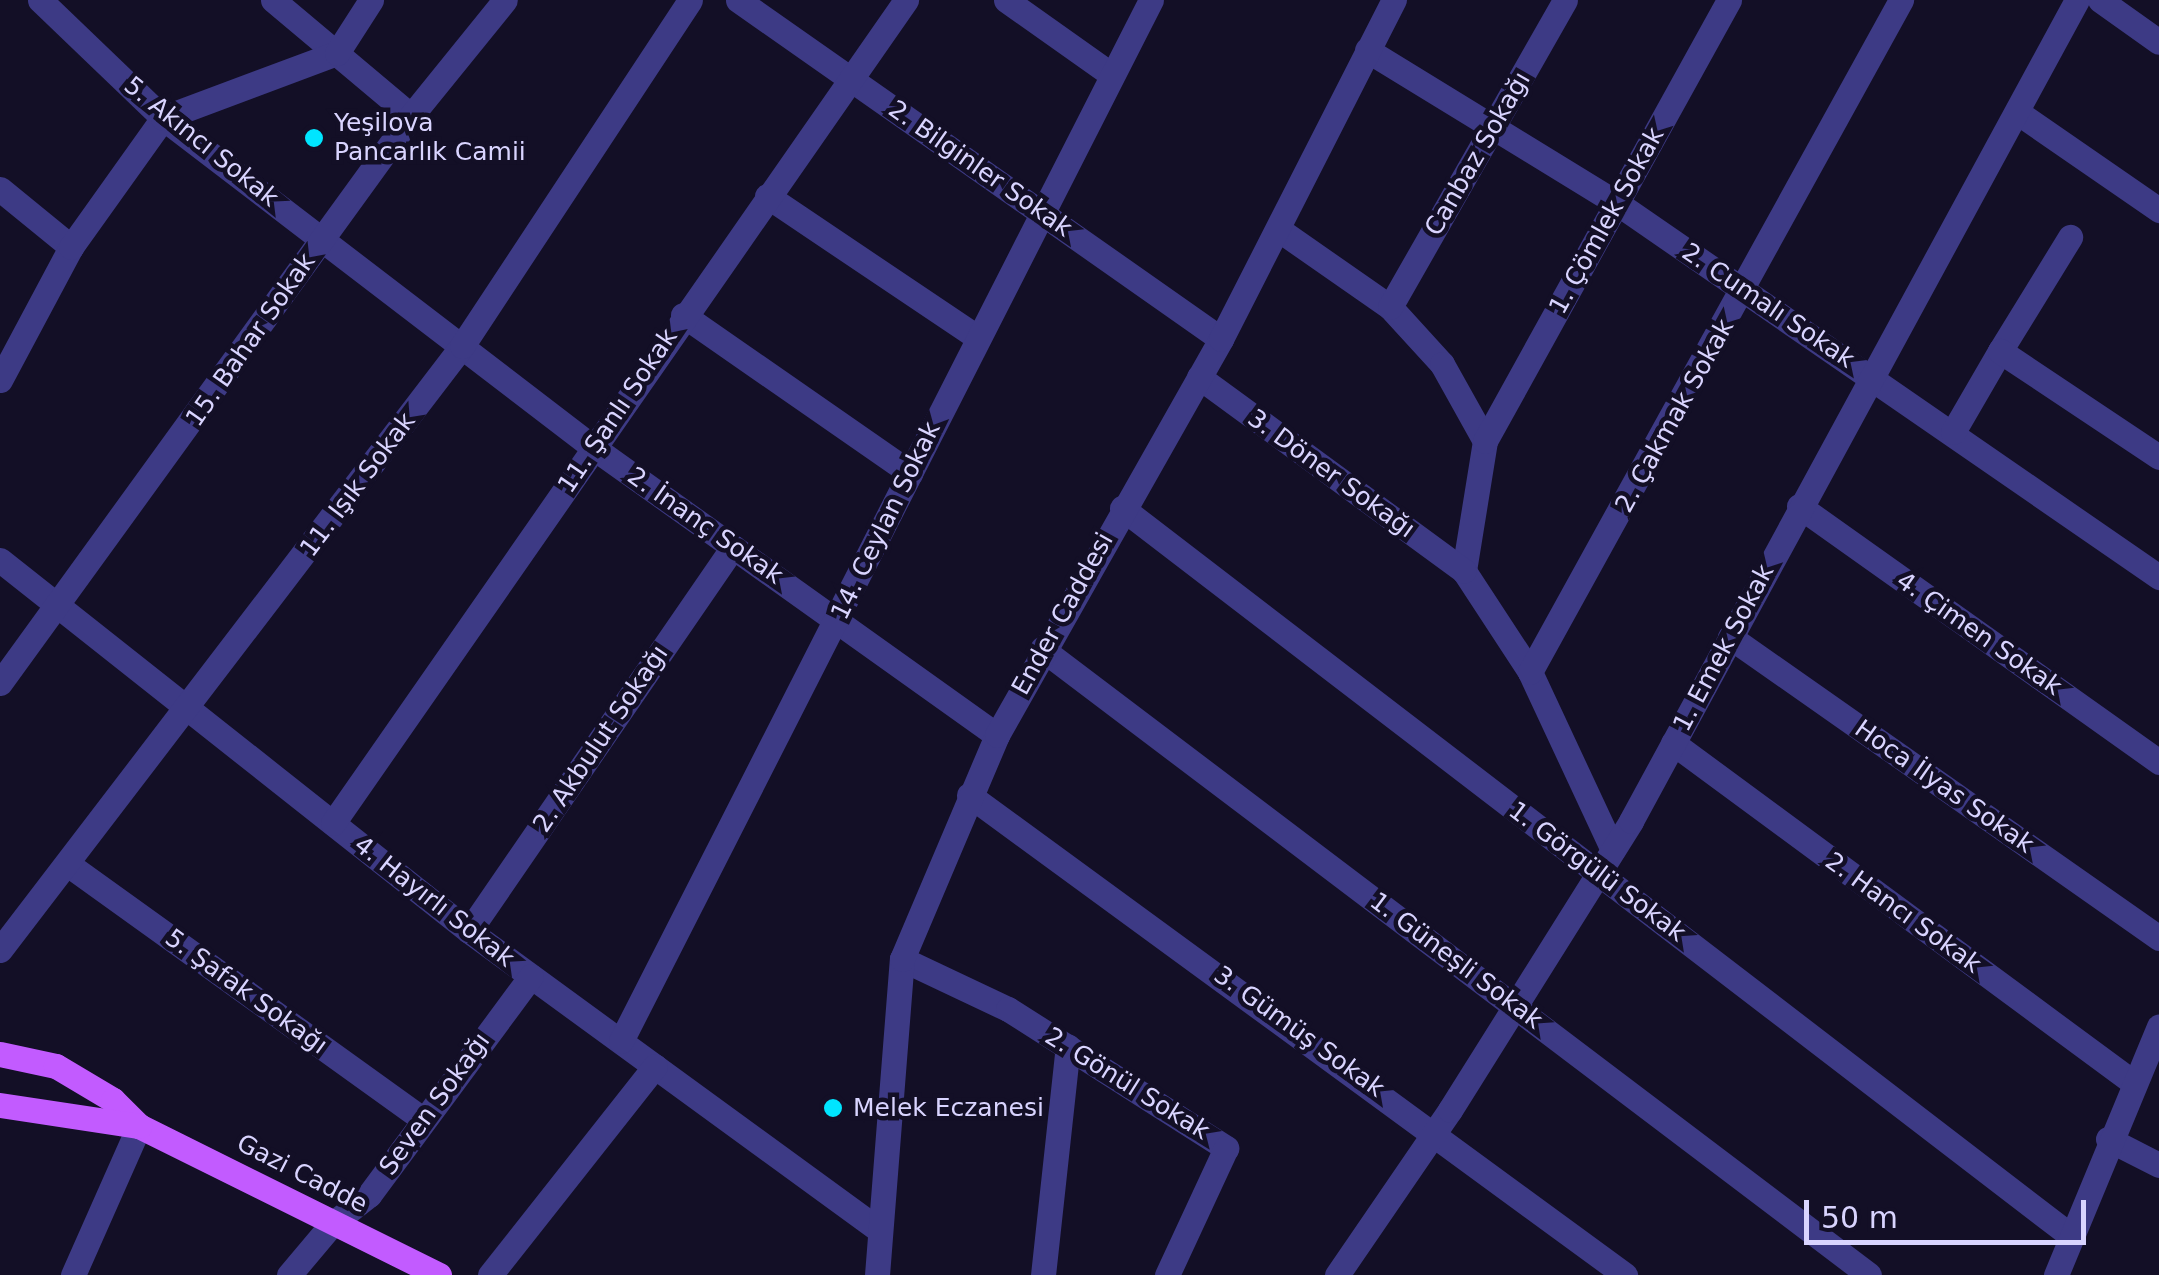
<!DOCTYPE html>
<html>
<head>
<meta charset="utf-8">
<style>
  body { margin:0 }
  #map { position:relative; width:2159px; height:1275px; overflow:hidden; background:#130f26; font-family:"DejaVu Sans",sans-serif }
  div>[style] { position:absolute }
  .minor>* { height:25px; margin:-12.5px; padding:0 12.5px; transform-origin:12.5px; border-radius:12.5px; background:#3d3a85 }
  .major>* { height:25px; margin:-12.5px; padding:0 12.5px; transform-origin:12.5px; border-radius:12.5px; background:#c25bff }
  .dots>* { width:28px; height:28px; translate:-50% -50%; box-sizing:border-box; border:5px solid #130f26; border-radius:50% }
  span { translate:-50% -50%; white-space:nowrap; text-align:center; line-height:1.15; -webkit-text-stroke:9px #130f26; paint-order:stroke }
  .poi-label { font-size:25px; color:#d9d4ff }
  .left { translate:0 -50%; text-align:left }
  .street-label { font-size:25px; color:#d9d4ff }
  .scale { position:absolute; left:1804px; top:1200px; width:282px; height:45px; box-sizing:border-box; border:5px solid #d9d4ff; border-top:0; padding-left:12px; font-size:30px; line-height:35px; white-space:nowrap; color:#d9d4ff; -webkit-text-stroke:8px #130f26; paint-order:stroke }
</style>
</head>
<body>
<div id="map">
  <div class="minor">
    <div style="left:40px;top:0;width:170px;rotate:43.8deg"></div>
    <div style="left:163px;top:118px;width:543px;rotate:37.44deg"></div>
    <div style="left:594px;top:448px;width:495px;rotate:35.5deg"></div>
    <div style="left:273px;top:0;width:180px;rotate:40deg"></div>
    <div style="left:738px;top:0;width:590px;rotate:35.06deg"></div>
    <div style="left:1006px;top:0;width:130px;rotate:35.3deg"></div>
    <div style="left:2100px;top:0;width:72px;rotate:35.4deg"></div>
    <div style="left:1367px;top:50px;width:293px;rotate:31.5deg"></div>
    <div style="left:1617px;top:203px;width:659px;rotate:34.61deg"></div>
    <div style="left:2017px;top:112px;width:173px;rotate:34.6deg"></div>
    <div style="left:0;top:189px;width:92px;rotate:39.2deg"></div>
    <div style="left:767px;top:196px;width:254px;rotate:33.9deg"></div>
    <div style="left:1278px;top:229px;width:136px;rotate:34.9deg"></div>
    <div style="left:1390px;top:307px;width:77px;rotate:47.6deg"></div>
    <div style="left:1442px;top:364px;width:88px;rotate:60.8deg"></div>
    <div style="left:1485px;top:441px;width:132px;rotate:99.2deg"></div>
    <div style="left:1464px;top:571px;width:121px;rotate:56.8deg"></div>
    <div style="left:1530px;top:672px;width:196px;rotate:65deg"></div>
    <div style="left:1390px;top:307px;width:353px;rotate:-60.3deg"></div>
    <div style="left:683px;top:315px;width:277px;rotate:34.8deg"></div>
    <div style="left:2000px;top:351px;width:134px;rotate:-58.4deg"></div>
    <div style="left:1199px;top:377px;width:328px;rotate:36.2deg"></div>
    <div style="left:0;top:380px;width:151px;rotate:-61.9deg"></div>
    <div style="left:71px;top:247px;width:158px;rotate:-54.5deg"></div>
    <div style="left:163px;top:118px;width:186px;rotate:-20.5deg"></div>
    <div style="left:337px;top:53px;width:63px;rotate:-57.3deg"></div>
    <div style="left:1953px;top:432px;width:94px;rotate:-59.9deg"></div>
    <div style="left:2000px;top:351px;width:191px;rotate:33.7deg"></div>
    <div style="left:1485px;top:441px;width:504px;rotate:-61.04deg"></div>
    <div style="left:1799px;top:506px;width:442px;rotate:35.4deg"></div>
    <div style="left:1122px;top:508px;width:1196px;rotate:37.49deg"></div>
    <div style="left:0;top:560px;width:598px;rotate:38.35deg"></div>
    <div style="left:469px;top:931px;width:507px;rotate:36.1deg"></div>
    <div style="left:1730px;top:637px;width:524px;rotate:35.05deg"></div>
    <div style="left:1042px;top:649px;width:1037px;rotate:37.12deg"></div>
    <div style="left:1530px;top:672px;width:768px;rotate:-61.1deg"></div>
    <div style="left:0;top:683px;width:700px;rotate:-54.06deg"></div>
    <div style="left:411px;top:116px;width:149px;rotate:-51deg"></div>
    <div style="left:1673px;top:743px;width:573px;rotate:36.41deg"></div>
    <div style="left:969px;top:795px;width:813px;rotate:36.19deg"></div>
    <div style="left:333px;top:823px;width:1003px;rotate:-55.15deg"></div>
    <div style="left:69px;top:865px;width:435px;rotate:35.7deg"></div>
    <div style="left:469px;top:931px;width:466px;rotate:-55.5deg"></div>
    <div style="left:0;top:950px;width:760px;rotate:-52.59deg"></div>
    <div style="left:462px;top:346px;width:414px;rotate:-56.6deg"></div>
    <div style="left:902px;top:959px;width:117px;rotate:25.3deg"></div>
    <div style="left:1008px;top:1009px;width:259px;rotate:32.5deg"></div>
    <div style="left:1226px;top:1148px;width:140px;rotate:114.9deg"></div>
    <div style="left:621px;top:1041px;width:1168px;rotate:-63.02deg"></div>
    <div style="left:2108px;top:1139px;width:57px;rotate:27deg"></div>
    <div style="left:73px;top:1275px;width:163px;rotate:-66.1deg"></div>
    <div style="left:289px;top:1275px;width:67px;rotate:-49.9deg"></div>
    <div style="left:332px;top:1224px;width:47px;rotate:-38.1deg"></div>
    <div style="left:369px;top:1195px;width:272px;rotate:-53.5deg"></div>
    <div style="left:490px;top:1275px;width:266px;rotate:-51.7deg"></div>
    <div style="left:877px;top:1275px;width:317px;rotate:-85.5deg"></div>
    <div style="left:902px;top:959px;width:243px;rotate:-67deg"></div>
    <div style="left:997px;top:735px;width:455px;rotate:-60.5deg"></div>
    <div style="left:1221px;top:339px;width:381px;rotate:-63deg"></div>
    <div style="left:1043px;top:1275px;width:230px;rotate:-83.8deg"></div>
    <div style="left:1337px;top:1275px;width:200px;rotate:-55.6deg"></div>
    <div style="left:1450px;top:1110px;width:341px;rotate:-57.9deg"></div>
    <div style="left:1631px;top:821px;width:934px;rotate:-61.49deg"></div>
    <div style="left:2056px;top:1275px;width:269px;rotate:-67.5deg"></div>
  </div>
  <div class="major">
    <div style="left:0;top:1054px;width:57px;rotate:12.1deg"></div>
    <div style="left:56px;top:1066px;width:66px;rotate:30.8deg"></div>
    <div style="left:113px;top:1100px;width:37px;rotate:45deg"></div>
    <div style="left:139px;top:1126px;width:335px;rotate:26.4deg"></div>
    <div style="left:0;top:1105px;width:141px;rotate:8.6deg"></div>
  </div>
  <div class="dots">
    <div style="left:314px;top:138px;background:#00e5ff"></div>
    <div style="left:833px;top:1108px;background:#00e5ff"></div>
  </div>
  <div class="poi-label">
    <span class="left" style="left:334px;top:138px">Yeşilova<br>Pancarlık Camii</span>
    <span class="left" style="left:853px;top:1108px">Melek Eczanesi</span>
  </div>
  <div class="street-label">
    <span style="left:201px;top:142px;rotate:39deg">5. Akıncı Sokak</span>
    <span style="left:1478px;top:154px;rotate:-60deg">Canbaz Sokağı</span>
    <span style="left:980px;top:169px;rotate:35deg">2. Bilginler Sokak</span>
    <span style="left:1607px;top:221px;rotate:-61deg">1. Çömlek Sokak</span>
    <span style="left:1768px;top:306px;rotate:34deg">2. Cumalı Sokak</span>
    <span style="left:251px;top:340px;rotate:-55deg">15. Bahar Sokak</span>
    <span style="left:618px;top:411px;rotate:-56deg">11. Şanlı Sokak</span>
    <span style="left:1675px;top:416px;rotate:-61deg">2. Çakmak Sokak</span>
    <span style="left:1331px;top:474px;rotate:36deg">3. Döner Sokağı</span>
    <span style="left:358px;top:485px;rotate:-53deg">11. Işık Sokak</span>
    <span style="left:886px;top:521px;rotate:-64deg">14. Ceylan Sokak</span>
    <span style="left:705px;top:526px;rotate:35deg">2. İnanç Sokak</span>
    <span style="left:1063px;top:614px;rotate:-61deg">Ender Caddesi</span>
    <span style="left:1979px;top:634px;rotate:35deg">4. Çimen Sokak</span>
    <span style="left:1724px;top:648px;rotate:-62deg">1. Emek Sokak</span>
    <span style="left:601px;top:739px;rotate:-56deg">2. Akbulut Sokağı</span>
    <span style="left:1944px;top:787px;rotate:35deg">Hoca İlyas Sokak</span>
    <span style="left:1597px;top:872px;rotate:37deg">1. Görgülü Sokak</span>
    <span style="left:434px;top:902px;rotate:38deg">4. Hayırlı Sokak</span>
    <span style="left:1903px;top:913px;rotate:36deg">2. Hancı Sokak</span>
    <span style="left:1456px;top:961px;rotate:37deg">1. Güneşli Sokak</span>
    <span style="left:246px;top:992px;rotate:36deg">5. Şafak Sokağı</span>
    <span style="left:1299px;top:1032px;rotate:36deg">3. Gümüş Sokak</span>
    <span style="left:1127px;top:1084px;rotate:32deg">2. Gönül Sokak</span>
    <span style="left:435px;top:1104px;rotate:-54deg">Seven Sokağı</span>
    <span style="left:302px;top:1174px;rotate:27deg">Gazi Cadde</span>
  </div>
  <div class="scale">50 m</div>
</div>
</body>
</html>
